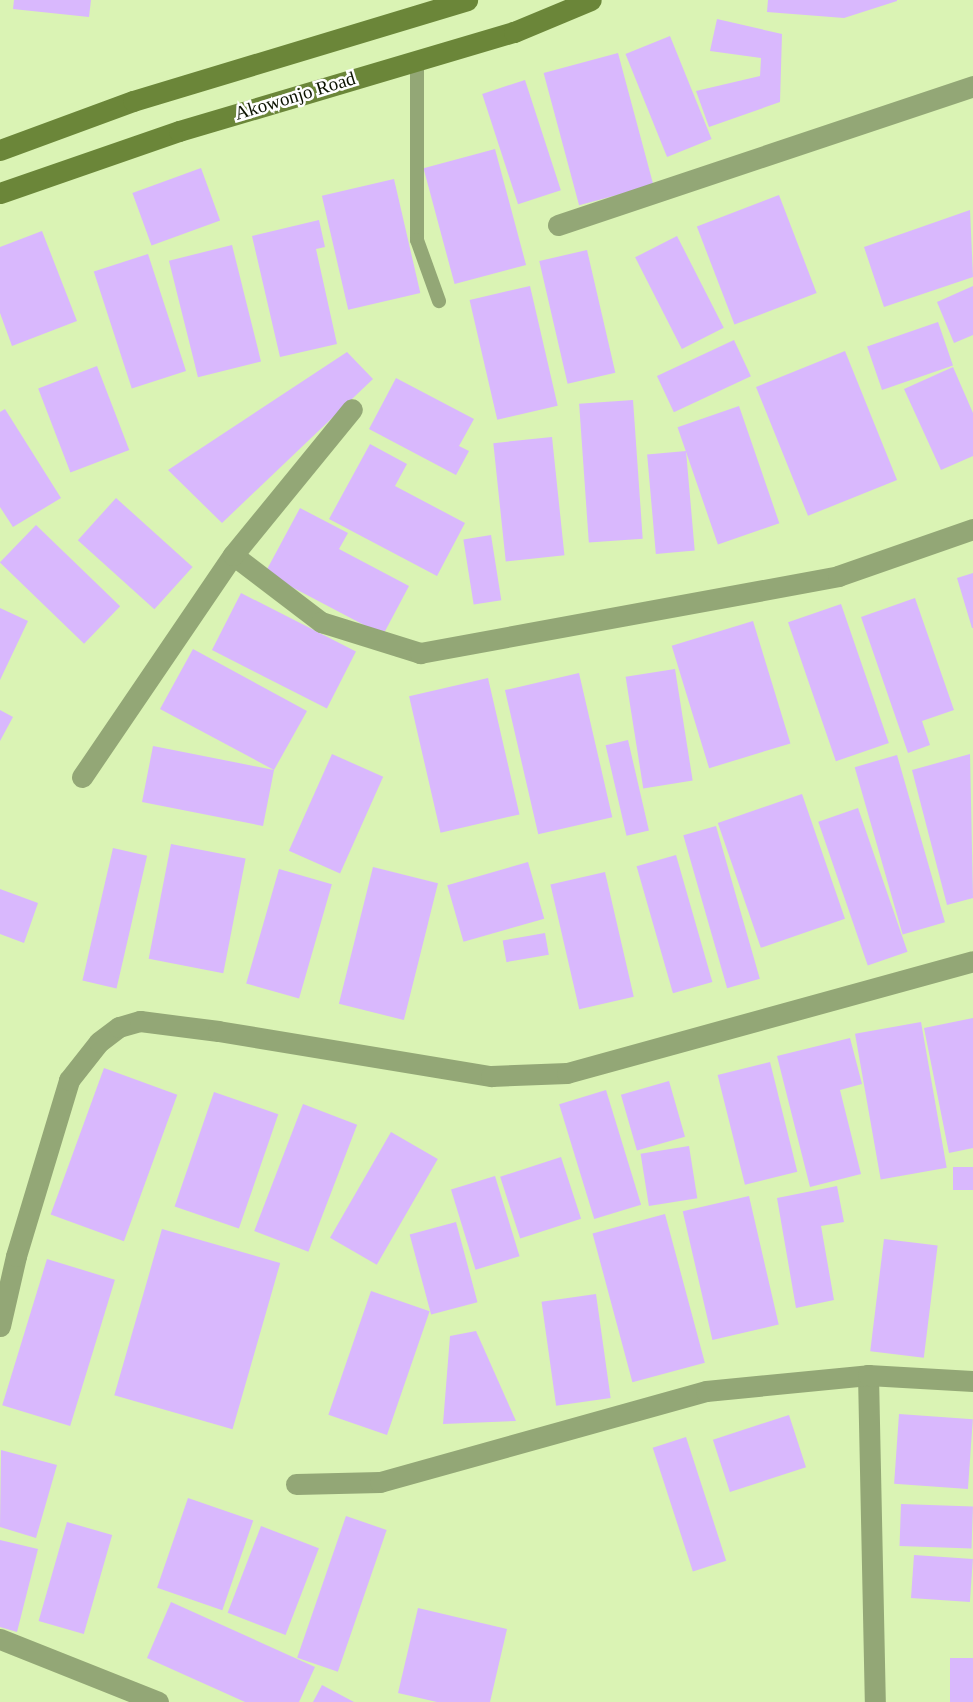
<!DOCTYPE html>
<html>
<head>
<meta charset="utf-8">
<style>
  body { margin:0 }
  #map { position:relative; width:973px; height:1702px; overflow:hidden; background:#daf3b4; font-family:Georgia,serif }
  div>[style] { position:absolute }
  .building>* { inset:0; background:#d9b8fd; transform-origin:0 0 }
  .lane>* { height:14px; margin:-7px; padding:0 7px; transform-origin:7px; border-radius:7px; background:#93a776 }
  .street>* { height:21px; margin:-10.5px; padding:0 10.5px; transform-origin:10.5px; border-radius:10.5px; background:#93a776 }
  .secondary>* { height:21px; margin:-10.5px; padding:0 10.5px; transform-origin:10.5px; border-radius:10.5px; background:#6b8639 }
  span { translate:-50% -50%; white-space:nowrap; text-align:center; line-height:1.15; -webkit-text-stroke:5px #fff; paint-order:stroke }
  .street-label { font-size:19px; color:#0b1300 }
</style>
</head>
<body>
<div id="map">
  <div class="building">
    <div style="clip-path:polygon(14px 0,91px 0,89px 17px,13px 9px)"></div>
    <div style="clip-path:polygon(768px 0,897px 0,897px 1px,844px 18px,767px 12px)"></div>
    <div style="clip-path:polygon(717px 19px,782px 34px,780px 102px,709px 127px,696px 91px,760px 76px,761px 58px,710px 51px)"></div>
    <div style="left:670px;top:36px;width:111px;height:48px;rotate:68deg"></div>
    <div style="left:618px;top:53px;width:137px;height:77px;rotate:75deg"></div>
    <div style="left:525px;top:80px;width:116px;height:45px;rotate:72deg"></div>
    <div style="left:495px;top:149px;width:120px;height:74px;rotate:75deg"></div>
    <div style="left:201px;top:168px;width:56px;height:73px;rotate:70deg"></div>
    <div style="left:394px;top:179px;width:117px;height:74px;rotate:77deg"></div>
    <div style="left:779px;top:195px;width:105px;height:88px;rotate:69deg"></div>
    <div style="clip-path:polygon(970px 210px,973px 277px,884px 307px,864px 247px)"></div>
    <div style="clip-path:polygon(319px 220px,325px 247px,316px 249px,337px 344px,280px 357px,252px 236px)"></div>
    <div style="clip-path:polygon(42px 231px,77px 321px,12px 346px,0 313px,0 247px)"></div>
    <div style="left:677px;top:236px;width:103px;height:47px;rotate:63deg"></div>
    <div style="left:232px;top:245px;width:120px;height:65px;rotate:76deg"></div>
    <div style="left:587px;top:250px;width:126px;height:49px;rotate:77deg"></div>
    <div style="left:148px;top:254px;width:123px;height:57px;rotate:72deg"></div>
    <div style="left:530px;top:286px;width:123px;height:62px;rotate:77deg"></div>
    <div style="clip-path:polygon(973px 286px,973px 335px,954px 343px,937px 302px)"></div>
    <div style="left:938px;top:322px;width:46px;height:75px;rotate:71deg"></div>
    <div style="left:734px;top:340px;width:40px;height:85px;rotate:65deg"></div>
    <div style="left:845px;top:351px;width:139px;height:96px;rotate:68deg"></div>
    <div style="clip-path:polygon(347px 352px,373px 379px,222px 523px,168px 470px)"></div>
    <div style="left:97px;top:366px;width:90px;height:63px;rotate:69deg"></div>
    <div style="clip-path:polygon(953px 367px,973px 413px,973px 456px,941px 470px,904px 389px)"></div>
    <div style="clip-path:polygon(396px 378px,474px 419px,459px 446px,469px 451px,456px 475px,369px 429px)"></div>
    <div style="left:633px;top:400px;width:139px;height:54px;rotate:86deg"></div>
    <div style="left:739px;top:406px;width:124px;height:65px;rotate:71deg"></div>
    <div style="clip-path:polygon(5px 409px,61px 498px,13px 527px,0 507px,0 412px)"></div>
    <div style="left:552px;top:437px;width:119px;height:59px;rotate:84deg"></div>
    <div style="clip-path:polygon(370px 444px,407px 464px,395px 486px,465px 523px,437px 576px,329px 519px)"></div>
    <div style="left:686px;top:451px;width:100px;height:39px;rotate:85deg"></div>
    <div style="left:116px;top:498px;width:103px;height:57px;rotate:42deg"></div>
    <div style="clip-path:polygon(300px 508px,348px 533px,339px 549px,409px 586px,383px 635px,265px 573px)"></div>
    <div style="left:36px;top:525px;width:117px;height:52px;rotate:44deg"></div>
    <div style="left:491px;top:535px;width:66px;height:28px;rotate:81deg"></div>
    <div style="clip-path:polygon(973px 573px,973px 628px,972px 628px,957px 578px)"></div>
    <div style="left:241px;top:593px;width:129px;height:64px;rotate:27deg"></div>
    <div style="clip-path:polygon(915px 598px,954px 710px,922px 721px,930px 745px,908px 753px,861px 617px)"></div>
    <div style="left:841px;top:604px;width:147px;height:56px;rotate:71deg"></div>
    <div style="clip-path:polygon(0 608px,28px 621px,0 680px)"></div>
    <div style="left:753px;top:621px;width:128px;height:85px;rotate:73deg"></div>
    <div style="clip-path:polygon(193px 649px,307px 711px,274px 770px,263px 826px,142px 802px,153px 746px,274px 770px,160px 709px)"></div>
    <div style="left:675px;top:669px;width:113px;height:50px;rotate:81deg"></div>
    <div style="left:579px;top:673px;width:148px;height:76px;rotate:77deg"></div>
    <div style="left:488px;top:678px;width:140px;height:81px;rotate:77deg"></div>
    <div style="clip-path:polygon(0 710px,13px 717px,0 741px)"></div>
    <div style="left:628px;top:740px;width:93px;height:23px;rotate:77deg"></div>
    <div style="left:332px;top:754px;width:56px;height:106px;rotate:24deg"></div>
    <div style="clip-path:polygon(970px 754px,973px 898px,947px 905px,912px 770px)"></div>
    <div style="left:897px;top:755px;width:174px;height:44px;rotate:74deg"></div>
    <div style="left:802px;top:794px;width:132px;height:89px;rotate:71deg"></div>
    <div style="left:858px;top:808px;width:152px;height:42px;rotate:71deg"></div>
    <div style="left:716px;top:826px;width:159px;height:34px;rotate:74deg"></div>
    <div style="left:171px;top:844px;width:76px;height:117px;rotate:11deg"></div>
    <div style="left:113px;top:848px;width:35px;height:136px;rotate:13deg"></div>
    <div style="left:676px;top:855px;width:132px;height:41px;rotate:74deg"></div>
    <div style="left:528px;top:862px;width:59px;height:84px;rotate:74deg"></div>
    <div style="left:373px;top:867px;width:67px;height:141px;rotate:14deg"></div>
    <div style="left:279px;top:869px;width:55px;height:119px;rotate:16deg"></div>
    <div style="left:605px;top:872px;width:128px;height:56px;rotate:77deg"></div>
    <div style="clip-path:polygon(0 889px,38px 903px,24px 943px,0 934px)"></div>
    <div style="left:545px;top:933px;width:22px;height:43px;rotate:80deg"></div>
    <div style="clip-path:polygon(973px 1018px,973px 1148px,949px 1153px,924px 1028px)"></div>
    <div style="left:921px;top:1022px;width:148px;height:67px;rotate:80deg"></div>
    <div style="clip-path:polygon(850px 1038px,862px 1084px,840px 1090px,861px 1174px,810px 1187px,777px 1056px)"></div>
    <div style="left:770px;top:1062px;width:113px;height:54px;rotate:76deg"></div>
    <div style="left:104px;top:1068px;width:78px;height:156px;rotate:20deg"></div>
    <div style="left:669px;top:1081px;width:58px;height:50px;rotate:74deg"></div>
    <div style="left:606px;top:1090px;width:120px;height:49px;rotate:73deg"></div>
    <div style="left:214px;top:1092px;width:68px;height:121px;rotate:19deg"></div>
    <div style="left:303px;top:1104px;width:58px;height:136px;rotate:21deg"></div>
    <div style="left:391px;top:1132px;width:54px;height:122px;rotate:30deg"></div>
    <div style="left:689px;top:1146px;width:53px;height:49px;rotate:81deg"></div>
    <div style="left:561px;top:1157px;width:65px;height:64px;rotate:72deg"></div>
    <div style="left:973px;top:1167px;width:23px;height:20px;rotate:90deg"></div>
    <div style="left:495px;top:1176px;width:84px;height:46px;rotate:73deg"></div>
    <div style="clip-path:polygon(837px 1186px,844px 1222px,821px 1226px,834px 1300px,796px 1308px,777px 1198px)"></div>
    <div style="left:749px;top:1196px;width:132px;height:68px;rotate:77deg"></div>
    <div style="left:665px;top:1214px;width:154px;height:75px;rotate:75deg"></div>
    <div style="left:456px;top:1222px;width:83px;height:48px;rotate:75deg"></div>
    <div style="left:162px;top:1229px;width:123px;height:173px;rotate:16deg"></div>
    <div style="left:884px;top:1239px;width:54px;height:113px;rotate:7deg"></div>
    <div style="left:47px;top:1259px;width:71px;height:153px;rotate:17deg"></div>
    <div style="left:371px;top:1291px;width:62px;height:131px;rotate:19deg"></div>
    <div style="left:596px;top:1294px;width:105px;height:55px;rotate:82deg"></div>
    <div style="clip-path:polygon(476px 1331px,516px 1421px,443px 1424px,450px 1336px)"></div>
    <div style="left:899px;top:1414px;width:74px;height:70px;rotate:4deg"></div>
    <div style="left:789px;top:1415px;width:55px;height:80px;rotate:72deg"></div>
    <div style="left:686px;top:1437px;width:130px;height:35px;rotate:72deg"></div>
    <div style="clip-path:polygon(1px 1450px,57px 1465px,36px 1538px,0 1527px)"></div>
    <div style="left:188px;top:1498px;width:69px;height:95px;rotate:19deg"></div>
    <div style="left:901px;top:1504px;width:72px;height:42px;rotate:2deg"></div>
    <div style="left:346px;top:1516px;width:43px;height:150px;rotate:19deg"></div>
    <div style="left:67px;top:1522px;width:47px;height:103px;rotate:16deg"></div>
    <div style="left:261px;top:1526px;width:62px;height:93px;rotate:21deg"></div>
    <div style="clip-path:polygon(0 1540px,38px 1549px,17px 1632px,0 1627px)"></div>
    <div style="left:914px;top:1555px;width:59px;height:43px;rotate:4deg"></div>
    <div style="clip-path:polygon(171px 1602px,315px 1667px,299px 1702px,245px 1702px,147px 1658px)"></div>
    <div style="clip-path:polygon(418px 1608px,507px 1629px,490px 1702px,437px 1702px,398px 1693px)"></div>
    <div style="left:950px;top:1658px;width:23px;height:44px"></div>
    <div style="clip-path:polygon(322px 1685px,354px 1702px,313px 1702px)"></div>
  </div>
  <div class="lane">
    <div style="left:417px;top:63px;width:177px;rotate:90deg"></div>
    <div style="left:417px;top:240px;width:65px;rotate:70.2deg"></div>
  </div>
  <div class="street">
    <div style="left:558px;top:225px;width:438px;rotate:-18.5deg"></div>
    <div style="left:233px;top:555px;width:111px;rotate:37.3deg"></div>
    <div style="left:321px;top:622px;width:104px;rotate:17.4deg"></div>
    <div style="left:420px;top:653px;width:425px;rotate:-10.4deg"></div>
    <div style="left:838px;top:576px;width:143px;rotate:-19.2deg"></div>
    <div style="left:82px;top:777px;width:268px;rotate:-55.8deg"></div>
    <div style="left:233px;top:555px;width:188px;rotate:-50.8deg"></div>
    <div style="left:0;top:1326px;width:72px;rotate:-77.1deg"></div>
    <div style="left:16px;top:1256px;width:184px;rotate:-73.2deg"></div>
    <div style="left:69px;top:1080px;width:48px;rotate:-51.7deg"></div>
    <div style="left:99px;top:1042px;width:25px;rotate:-37deg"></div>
    <div style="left:119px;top:1027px;width:22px;rotate:-16deg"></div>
    <div style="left:140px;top:1021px;width:79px;rotate:7.3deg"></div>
    <div style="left:218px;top:1031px;width:277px;rotate:9.4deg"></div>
    <div style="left:491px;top:1076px;width:76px;rotate:-2.3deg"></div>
    <div style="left:567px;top:1073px;width:421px;rotate:-15.4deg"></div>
    <div style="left:868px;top:1375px;width:327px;rotate:88.8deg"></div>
    <div style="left:296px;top:1484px;width:84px;rotate:-1.4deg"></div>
    <div style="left:380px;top:1482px;width:338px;rotate:-15.6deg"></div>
    <div style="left:706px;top:1391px;width:163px;rotate:-5.6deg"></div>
    <div style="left:868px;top:1375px;width:105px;rotate:3.3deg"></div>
    <div style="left:0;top:1639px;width:170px;rotate:21.7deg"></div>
  </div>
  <div class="secondary">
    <div style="left:0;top:150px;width:142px;rotate:-20.2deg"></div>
    <div style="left:133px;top:101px;width:349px;rotate:-16.8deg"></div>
    <div style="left:0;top:193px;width:189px;rotate:-19.1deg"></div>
    <div style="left:179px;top:131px;width:349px;rotate:-16.5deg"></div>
    <div style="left:514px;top:32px;width:83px;rotate:-22.6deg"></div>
  </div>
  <div class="street-label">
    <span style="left:295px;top:96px;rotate:-17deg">Akowonjo Road</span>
  </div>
</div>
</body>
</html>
